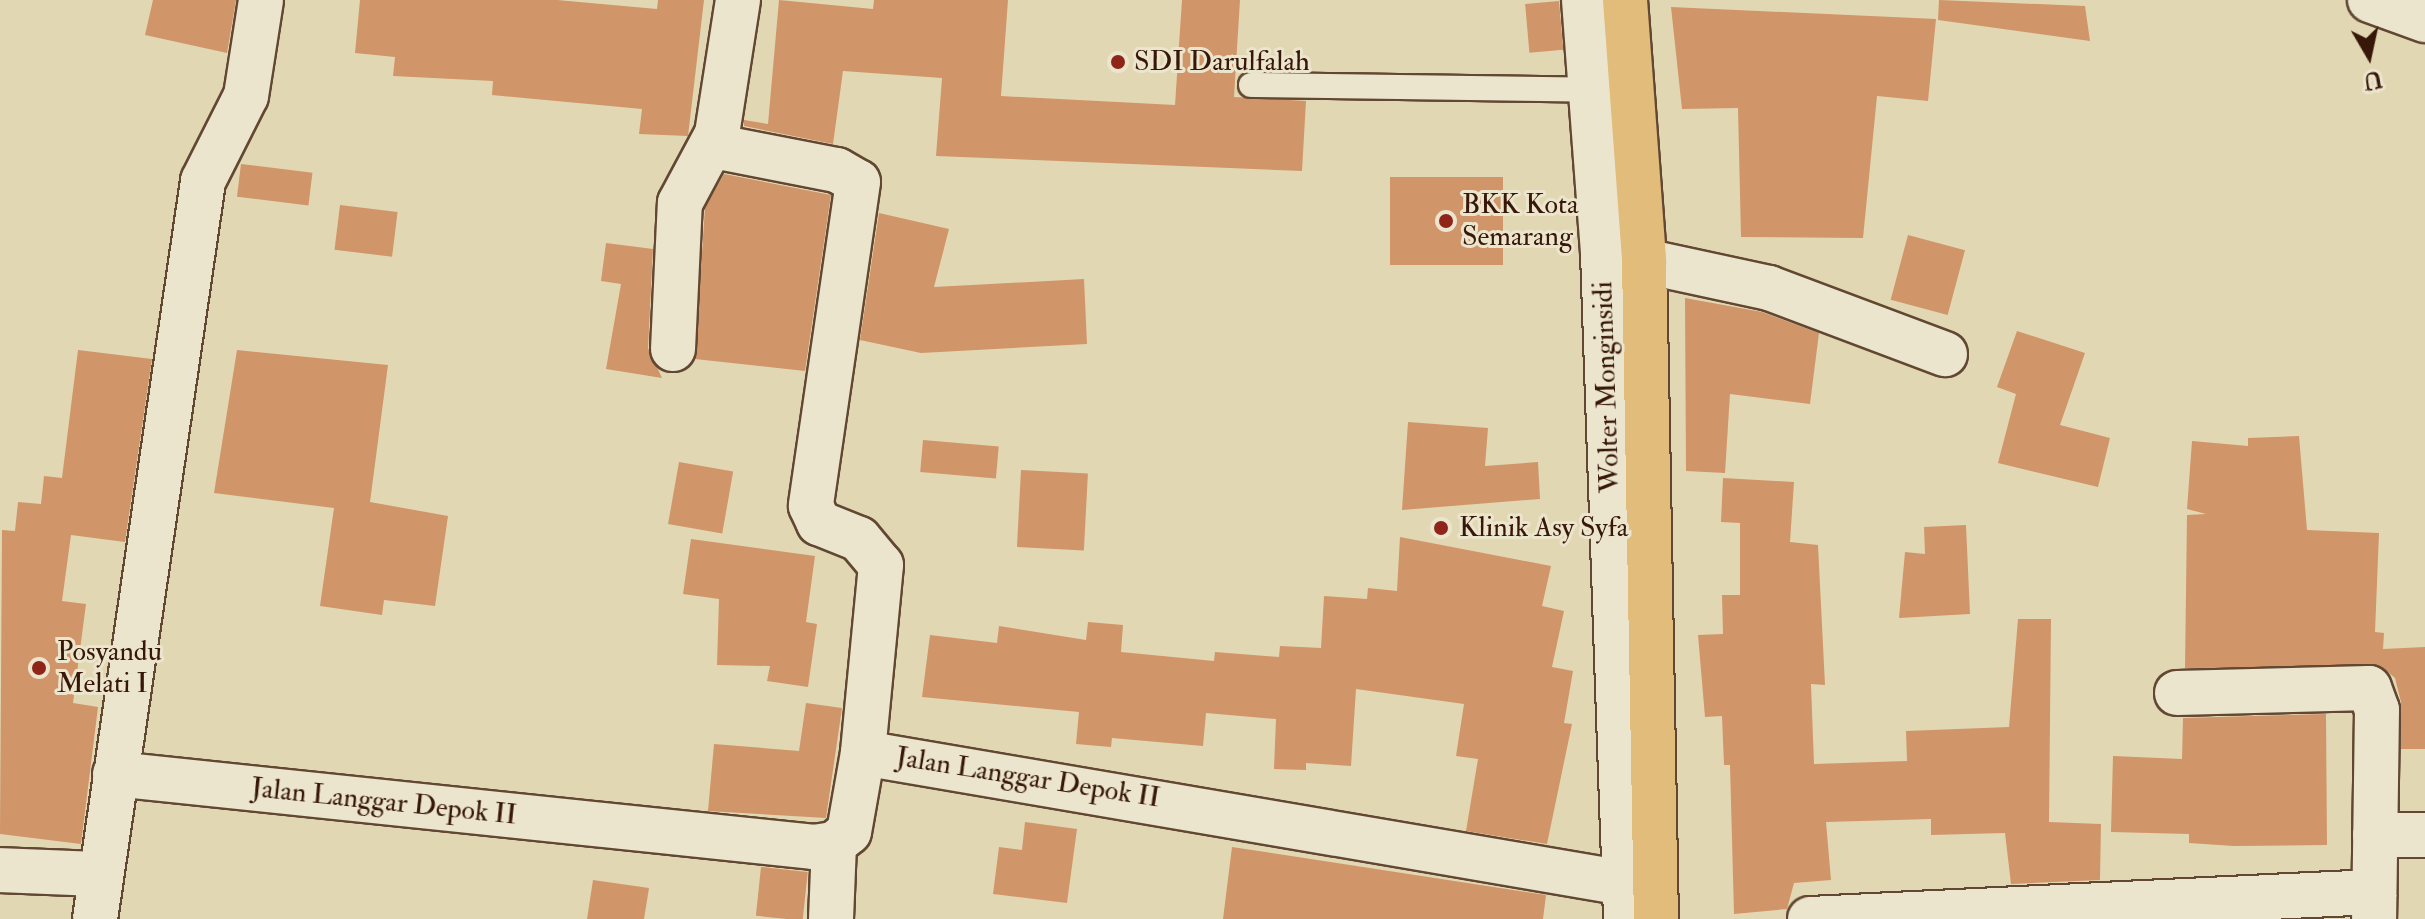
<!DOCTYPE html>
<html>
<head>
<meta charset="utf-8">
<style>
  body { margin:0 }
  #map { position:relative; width:2425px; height:919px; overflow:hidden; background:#e2d7b3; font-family:"IM FELL Double Pica",serif }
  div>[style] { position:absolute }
  .building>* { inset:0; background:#d1956a; transform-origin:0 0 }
  .roads { filter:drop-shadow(2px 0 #624732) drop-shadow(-2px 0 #624732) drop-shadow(0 2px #624732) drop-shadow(0 -2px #624732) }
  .service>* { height:24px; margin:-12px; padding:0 12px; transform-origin:12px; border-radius:12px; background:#ece5ce }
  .minor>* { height:44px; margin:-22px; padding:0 22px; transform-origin:22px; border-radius:22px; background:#ece5ce }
  .secondary>* { height:44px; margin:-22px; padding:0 22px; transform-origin:22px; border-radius:22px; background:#ece5ce }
  .primary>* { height:44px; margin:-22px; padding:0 22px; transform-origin:22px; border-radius:22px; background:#e1bc7a }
  .dots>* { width:22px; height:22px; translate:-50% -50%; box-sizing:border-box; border:4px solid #ece5ce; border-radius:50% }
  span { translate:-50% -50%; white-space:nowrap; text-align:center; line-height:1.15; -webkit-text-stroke:6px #ece5ce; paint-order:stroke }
  .poi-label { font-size:28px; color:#371707 }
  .left { translate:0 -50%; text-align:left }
  .street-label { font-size:28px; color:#371707 }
  .north { position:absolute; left:2329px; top:16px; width:80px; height:80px; -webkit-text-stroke:6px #ece5ce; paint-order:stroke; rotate:171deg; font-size:22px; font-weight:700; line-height:32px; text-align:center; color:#371707 }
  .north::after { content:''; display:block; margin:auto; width:28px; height:36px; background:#371707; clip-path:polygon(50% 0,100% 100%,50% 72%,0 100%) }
</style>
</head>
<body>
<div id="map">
  <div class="building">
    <div style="clip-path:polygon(153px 0,236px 0,227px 53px,145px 35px)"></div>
    <div style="clip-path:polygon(360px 0,557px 0,657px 9px,658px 0,704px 0,688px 136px,639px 134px,642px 109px,492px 95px,493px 81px,393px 76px,395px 57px,355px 53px)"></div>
    <div style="clip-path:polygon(779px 0,873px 9px,874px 0,1008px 0,1001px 96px,1175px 105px,1182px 0,1240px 0,1234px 97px,1306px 101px,1302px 171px,936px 156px,942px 78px,843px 71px,833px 144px,744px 126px,744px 120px,768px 124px)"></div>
    <div style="clip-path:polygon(1939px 0,2085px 6px,2090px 41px,1938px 20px)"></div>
    <div style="left:1559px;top:1px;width:49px;height:34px;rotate:85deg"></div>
    <div style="clip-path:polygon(1671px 7px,1936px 19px,1928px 101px,1877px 96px,1863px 238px,1741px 237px,1738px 108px,1682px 109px)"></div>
    <div style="left:241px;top:164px;width:72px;height:33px;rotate:7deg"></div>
    <div style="clip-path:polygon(724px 174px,831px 195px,805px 371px,695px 359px,705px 208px)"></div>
    <div style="left:1390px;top:177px;width:113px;height:88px"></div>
    <div style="left:340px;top:205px;width:58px;height:45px;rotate:7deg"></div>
    <div style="clip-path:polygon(879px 213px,949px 229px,934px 287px,1084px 279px,1087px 344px,921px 353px,860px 340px)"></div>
    <div style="left:1908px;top:235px;width:59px;height:67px;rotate:15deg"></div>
    <div style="clip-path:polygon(606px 243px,653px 249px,648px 348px,662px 378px,606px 369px,621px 284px,601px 281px)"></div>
    <div style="clip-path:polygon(1685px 298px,1762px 312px,1819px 333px,1810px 404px,1730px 394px,1725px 473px,1686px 471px)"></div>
    <div style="clip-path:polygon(2017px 331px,2085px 353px,2060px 425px,2110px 438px,2098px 487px,1998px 463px,2016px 394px,1997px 387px)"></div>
    <div style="clip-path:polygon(78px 350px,152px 359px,125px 542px,71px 535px,62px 601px,86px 604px,73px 703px,98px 707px,81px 844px,0 834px,2px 530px,15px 531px,18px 502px,41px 504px,44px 476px,62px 478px)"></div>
    <div style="clip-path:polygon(237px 350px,388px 365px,370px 502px,448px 516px,435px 606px,384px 600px,382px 615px,320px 606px,334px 508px,214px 493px)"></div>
    <div style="clip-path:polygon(1408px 422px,1488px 428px,1485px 466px,1538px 462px,1540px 499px,1402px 510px)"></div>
    <div style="clip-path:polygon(2299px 436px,2307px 530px,2379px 533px,2375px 632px,2384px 633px,2383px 649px,2425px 647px,2425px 749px,2401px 749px,2401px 702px,2395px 678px,2382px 667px,2185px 668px,2187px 515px,2206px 514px,2187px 509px,2192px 441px,2248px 446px,2248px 438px)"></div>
    <div style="left:923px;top:440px;width:76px;height:32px;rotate:5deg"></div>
    <div style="left:679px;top:462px;width:55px;height:63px;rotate:10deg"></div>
    <div style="left:1021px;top:470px;width:67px;height:77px;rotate:3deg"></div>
    <div style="clip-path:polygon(1723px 478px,1794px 482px,1790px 542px,1818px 545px,1825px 685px,1811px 684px,1814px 764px,1907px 761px,1906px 731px,2009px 727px,2018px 619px,2051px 619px,2049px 822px,2101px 824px,2100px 880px,2011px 884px,2005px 833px,1931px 835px,1931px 819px,1826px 822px,1831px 880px,1794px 883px,1787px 909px,1734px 914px,1730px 765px,1724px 765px,1722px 716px,1705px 717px,1698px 635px,1723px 634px,1722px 595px,1740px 595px,1740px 523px,1721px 522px)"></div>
    <div style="clip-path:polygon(1966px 525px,1970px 614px,1899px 618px,1905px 552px,1925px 554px,1924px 527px)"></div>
    <div style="clip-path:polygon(1400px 537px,1551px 566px,1542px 606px,1564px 611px,1552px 667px,1573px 671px,1564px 723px,1572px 724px,1547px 844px,1466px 831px,1478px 759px,1456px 756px,1464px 704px,1356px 689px,1351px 766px,1306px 763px,1306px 770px,1274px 769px,1276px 719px,1206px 713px,1203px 746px,1112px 738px,1111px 747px,1076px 744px,1079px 712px,922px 697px,930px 635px,997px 643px,999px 626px,1086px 640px,1088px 622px,1123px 625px,1121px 652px,1214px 661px,1215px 652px,1279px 657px,1280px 646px,1321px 648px,1324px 596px,1367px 599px,1368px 588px,1397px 591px)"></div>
    <div style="clip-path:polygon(691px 539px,815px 556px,806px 622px,817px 624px,808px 687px,767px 681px,770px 666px,717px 665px,719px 599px,683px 594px)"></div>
    <div style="clip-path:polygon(806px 703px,842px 708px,826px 818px,708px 811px,714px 744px,799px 751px)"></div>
    <div style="clip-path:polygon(2326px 714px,2327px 845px,2234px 846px,2189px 843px,2189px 834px,2111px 832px,2113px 756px,2182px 759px,2183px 718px)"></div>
    <div style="clip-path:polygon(1025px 822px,1077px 829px,1067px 903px,993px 894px,999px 847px,1022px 850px)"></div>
    <div style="clip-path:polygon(1232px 847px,1546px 895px,1543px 919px,1223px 919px)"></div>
    <div style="left:761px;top:867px;width:47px;height:49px;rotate:6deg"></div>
    <div style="clip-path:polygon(593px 880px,649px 888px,644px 919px,587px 919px)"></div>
  </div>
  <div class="roads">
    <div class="service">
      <div style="left:1251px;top:85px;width:349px;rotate:0.8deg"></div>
    </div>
    <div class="minor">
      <div style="left:2370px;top:0;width:59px;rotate:20deg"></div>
      <div style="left:713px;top:146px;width:126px;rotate:11deg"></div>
      <div style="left:837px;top:170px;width:24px;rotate:30deg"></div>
      <div style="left:858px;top:182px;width:327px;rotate:98.3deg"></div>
      <div style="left:811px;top:506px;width:19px;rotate:65deg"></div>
      <div style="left:819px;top:523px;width:43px;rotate:21.8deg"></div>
      <div style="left:859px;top:539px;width:34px;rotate:50deg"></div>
      <div style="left:881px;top:565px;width:189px;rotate:95.5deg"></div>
      <div style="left:1644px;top:261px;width:128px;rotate:12.2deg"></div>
      <div style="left:1769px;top:288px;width:188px;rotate:20.6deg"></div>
      <div style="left:673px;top:349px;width:146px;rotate:-87.3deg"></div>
      <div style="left:680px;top:203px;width:78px;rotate:-61.8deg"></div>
      <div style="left:717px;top:134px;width:136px;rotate:-81.1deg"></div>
      <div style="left:2177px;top:693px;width:192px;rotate:-1.5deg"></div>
      <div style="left:2369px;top:688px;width:23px;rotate:70deg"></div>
      <div style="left:2377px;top:710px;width:209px;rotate:90.8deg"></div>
      <div style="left:115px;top:774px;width:703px;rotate:5.96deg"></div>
      <div style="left:814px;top:847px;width:20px;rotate:-9deg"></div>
      <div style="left:834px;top:844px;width:19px;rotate:-39deg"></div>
      <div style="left:849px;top:832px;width:80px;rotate:-80deg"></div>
      <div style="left:863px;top:753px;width:772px;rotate:9.69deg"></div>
      <div style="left:2375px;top:835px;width:50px"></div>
      <div style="left:0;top:870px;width:100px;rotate:2.3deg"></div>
      <div style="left:95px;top:919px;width:746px;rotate:-81.67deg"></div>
      <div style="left:203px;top:181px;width:95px;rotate:-63.2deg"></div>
      <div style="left:246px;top:96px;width:97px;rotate:-81.1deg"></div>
      <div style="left:831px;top:919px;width:75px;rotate:-87.7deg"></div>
      <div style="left:1810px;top:919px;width:565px;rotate:-2.74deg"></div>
    </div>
    <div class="secondary">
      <div style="left:1584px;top:0;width:254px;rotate:85.7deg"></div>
      <div style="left:1603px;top:253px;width:666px;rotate:88.02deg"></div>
    </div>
    <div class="primary">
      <div style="left:1625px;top:0;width:262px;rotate:85.8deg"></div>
      <div style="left:1644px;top:261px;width:658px;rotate:88.96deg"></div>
    </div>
  </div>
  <div class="dots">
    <div style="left:1118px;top:62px;background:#8f2418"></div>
    <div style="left:1446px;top:221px;background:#8f2418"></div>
    <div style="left:1441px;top:528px;background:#8f2418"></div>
    <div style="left:39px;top:668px;background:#8f2418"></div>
  </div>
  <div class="poi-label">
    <span class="left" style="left:1134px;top:62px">SDI Darulfalah</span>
    <span class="left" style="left:1462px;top:221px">BKK Kota<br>Semarang</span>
    <span class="left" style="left:1459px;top:528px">Klinik Asy Syfa</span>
    <span class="left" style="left:57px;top:668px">Posyandu<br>Melati I</span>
  </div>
  <div class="street-label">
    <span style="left:1607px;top:387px;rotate:-92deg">Wolter Monginsidi</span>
    <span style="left:1028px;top:778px;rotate:9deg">Jalan Langgar Depok II</span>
    <span style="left:384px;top:802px;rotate:6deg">Jalan Langgar Depok II</span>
  </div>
  <div class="north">U</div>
</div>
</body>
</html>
